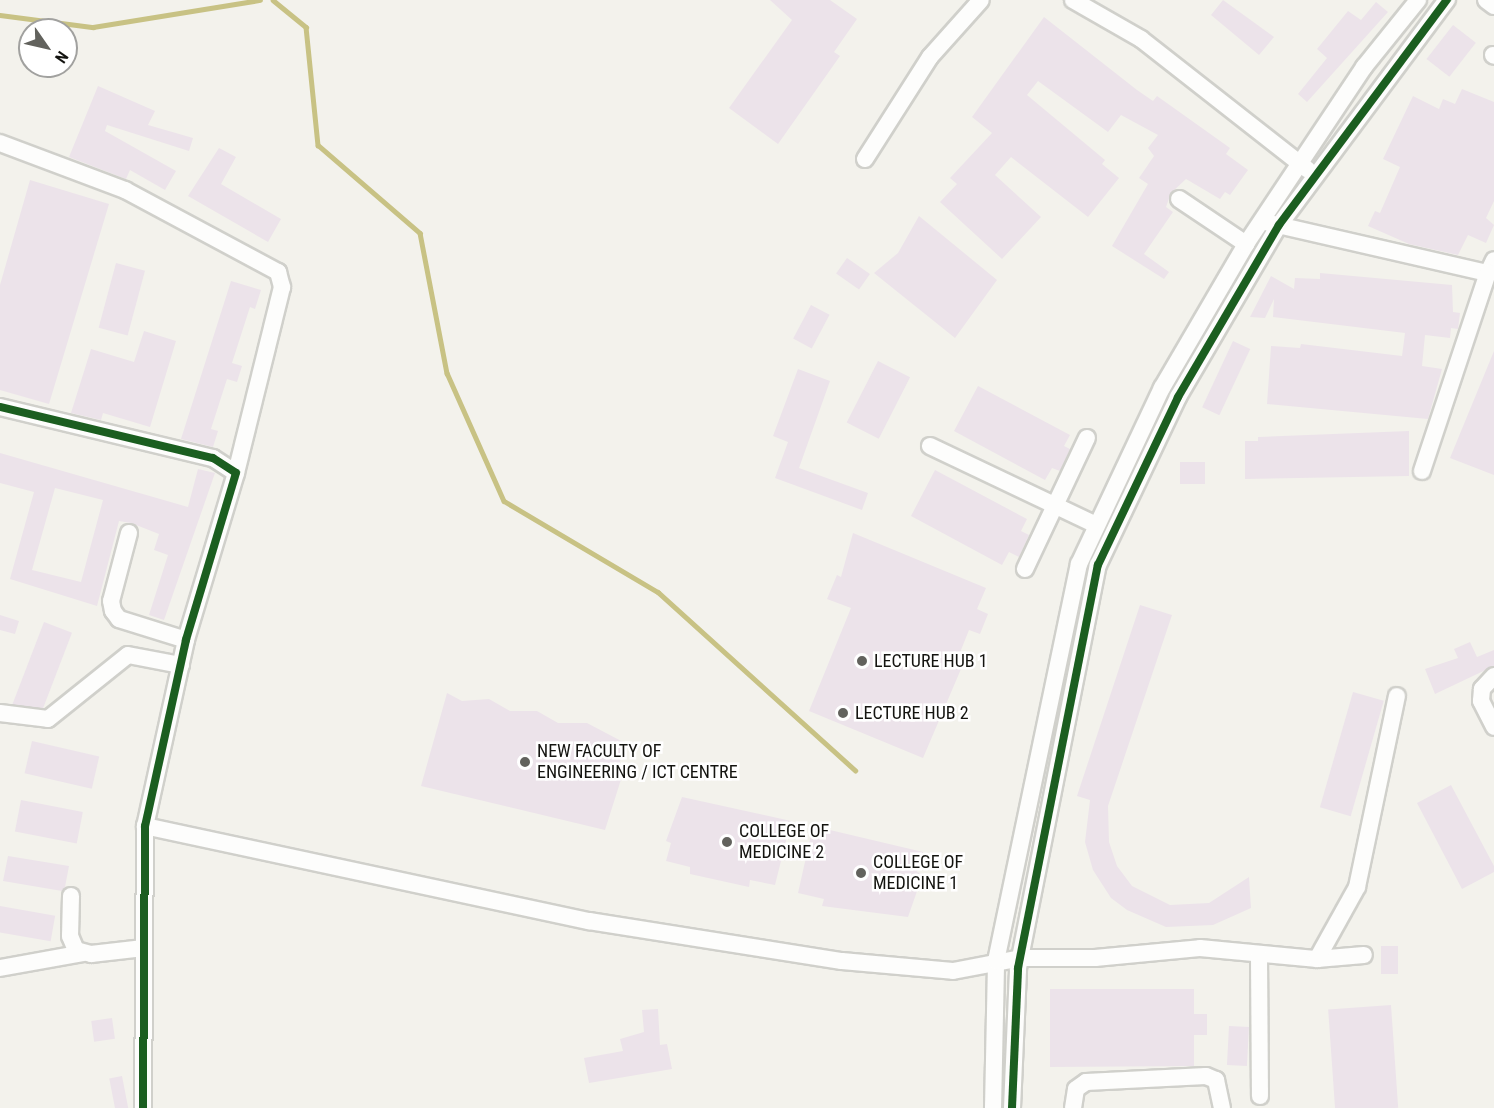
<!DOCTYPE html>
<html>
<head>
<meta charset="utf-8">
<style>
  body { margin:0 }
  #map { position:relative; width:1494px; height:1108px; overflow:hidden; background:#f3f2ec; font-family:"Roboto Condensed",sans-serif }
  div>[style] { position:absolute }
  .stream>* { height:4.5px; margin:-2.25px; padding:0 2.25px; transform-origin:2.25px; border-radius:2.25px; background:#c8c284 }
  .building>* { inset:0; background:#ece3ea; transform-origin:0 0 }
  .roads { filter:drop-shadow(2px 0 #d0d0cb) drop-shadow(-2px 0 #d0d0cb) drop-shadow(0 2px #d0d0cb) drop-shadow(0 -2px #d0d0cb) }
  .minor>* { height:16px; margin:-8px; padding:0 8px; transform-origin:8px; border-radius:8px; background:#fdfdfc }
  .cycleway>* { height:8px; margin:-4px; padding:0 4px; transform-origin:4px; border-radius:4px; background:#1b5e20 }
  .dots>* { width:16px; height:16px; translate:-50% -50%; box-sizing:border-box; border:3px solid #fff; border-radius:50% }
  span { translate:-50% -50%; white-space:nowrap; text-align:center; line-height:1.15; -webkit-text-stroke:5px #fff; paint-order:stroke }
  .poi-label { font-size:18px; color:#141410 }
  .left { translate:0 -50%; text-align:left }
  .north { position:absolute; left:18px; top:18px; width:60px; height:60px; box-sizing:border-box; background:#fff; border:2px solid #a1a19f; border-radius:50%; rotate:124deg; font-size:16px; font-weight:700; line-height:24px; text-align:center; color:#141410 }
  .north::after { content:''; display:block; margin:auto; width:21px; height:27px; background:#62625d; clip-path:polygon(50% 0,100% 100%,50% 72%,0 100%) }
</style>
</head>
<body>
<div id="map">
  <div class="stream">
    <div style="left:273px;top:0;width:43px;rotate:39.3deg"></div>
    <div style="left:306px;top:27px;width:119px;rotate:84.2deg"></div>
    <div style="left:318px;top:145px;width:135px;rotate:40.8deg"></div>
    <div style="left:420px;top:233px;width:143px;rotate:79.1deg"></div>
    <div style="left:447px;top:373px;width:140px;rotate:66deg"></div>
    <div style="left:504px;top:501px;width:179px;rotate:30.6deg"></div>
    <div style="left:658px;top:592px;width:266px;rotate:42.1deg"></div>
    <div style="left:0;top:15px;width:94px;rotate:7.4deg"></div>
    <div style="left:93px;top:27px;width:169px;rotate:-9.2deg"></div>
  </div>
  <div class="building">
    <div style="clip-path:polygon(770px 0,830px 0,857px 19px,834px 52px,840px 56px,778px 144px,729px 108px,792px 20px)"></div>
    <div style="clip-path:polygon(1223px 0,1274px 37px,1259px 55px,1211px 15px)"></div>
    <div style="clip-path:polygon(1376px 2px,1388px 12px,1307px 102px,1298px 94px,1327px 58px,1317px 49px,1348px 11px,1361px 20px)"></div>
    <div style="clip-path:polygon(1044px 17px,1137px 90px,1153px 101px,1157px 96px,1230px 148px,1226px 154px,1248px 170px,1230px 195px,1225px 192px,1220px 199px,1186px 179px,1171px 193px,1166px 207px,1173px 212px,1144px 254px,1169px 272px,1164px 279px,1112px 246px,1148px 184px,1139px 178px,1154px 156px,1148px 148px,1158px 135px,1121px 115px,1108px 132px,1038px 81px,1027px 95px,1105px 160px,1102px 164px,1119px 178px,1088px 217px,1011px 157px,995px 175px,1041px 217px,1002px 259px,940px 202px,957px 184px,950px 178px,992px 133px,972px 117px)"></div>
    <div style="left:1453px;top:25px;width:29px;height:43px;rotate:38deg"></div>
    <div style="clip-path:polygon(98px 86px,155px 111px,148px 125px,193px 138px,189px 151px,107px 125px,105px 131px,176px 171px,165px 190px,130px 170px,126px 179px,69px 157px)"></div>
    <div style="clip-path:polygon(1462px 89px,1494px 102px,1494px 201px,1486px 218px,1494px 225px,1486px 243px,1468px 235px,1458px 255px,1409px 244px,1368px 226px,1375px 211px,1380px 213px,1400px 167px,1383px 159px,1413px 96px,1439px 109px,1443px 99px,1455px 104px)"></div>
    <div style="clip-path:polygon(219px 148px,236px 157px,221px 184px,281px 219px,268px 242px,188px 196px)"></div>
    <div style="clip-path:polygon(30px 180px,109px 204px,49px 404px,0 390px,0 285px)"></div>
    <div style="clip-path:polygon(919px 216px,997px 280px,955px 338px,874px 273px,898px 253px)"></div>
    <div style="left:847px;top:258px;width:28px;height:19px;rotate:35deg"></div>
    <div style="left:116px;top:263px;width:30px;height:67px;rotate:15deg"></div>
    <div style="clip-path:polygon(1320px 273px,1452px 285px,1453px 312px,1460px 313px,1458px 329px,1451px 328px,1450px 338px,1425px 335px,1422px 366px,1442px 369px,1428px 419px,1267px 404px,1271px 346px,1300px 348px,1301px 344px,1402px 356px,1405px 333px,1273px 317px,1274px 299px,1265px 318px,1250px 317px,1271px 276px,1294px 289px,1295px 278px,1320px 279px)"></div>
    <div style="clip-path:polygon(231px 281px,261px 290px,255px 309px,250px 307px,232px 363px,242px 366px,237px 382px,227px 379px,211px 429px,218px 431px,213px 447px,181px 439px)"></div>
    <div style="left:811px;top:305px;width:21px;height:38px;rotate:28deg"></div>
    <div style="clip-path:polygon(144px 331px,176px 341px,150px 427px,103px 413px,101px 420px,71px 413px,91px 349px,134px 362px)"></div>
    <div style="left:1233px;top:341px;width:19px;height:73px;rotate:25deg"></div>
    <div style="clip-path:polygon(1494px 351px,1494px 475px,1450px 458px)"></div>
    <div style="left:878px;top:361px;width:36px;height:69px;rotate:27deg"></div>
    <div style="clip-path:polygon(798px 369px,830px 381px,799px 468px,868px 493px,862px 510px,775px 478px,788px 442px,773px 436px)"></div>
    <div style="clip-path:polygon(978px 386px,1070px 435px,1064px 446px,1070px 449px,1060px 471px,1052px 468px,1045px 480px,954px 431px)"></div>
    <div style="clip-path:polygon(1409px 431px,1409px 476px,1245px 479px,1245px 441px,1258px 441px,1258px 437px)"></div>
    <div style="clip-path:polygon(evenodd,0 453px,188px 507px,198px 469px,215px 473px,164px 620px,149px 615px,168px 555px,154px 550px,159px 534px,131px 523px,119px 521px,97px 606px,10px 579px,34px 492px,0 483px,0 453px,55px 488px,103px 500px,81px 582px,32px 570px,55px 488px)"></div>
    <div style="left:1180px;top:462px;width:25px;height:22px"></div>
    <div style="clip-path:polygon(935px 470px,1027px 519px,1021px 531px,1029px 535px,1019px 557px,1009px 552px,1002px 565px,911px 516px)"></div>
    <div style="clip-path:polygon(853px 533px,986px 588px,977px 609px,988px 614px,980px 634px,969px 630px,957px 660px,964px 662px,923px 758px,809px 711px,851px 608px,827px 599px,837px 575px,841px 577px)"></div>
    <div style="clip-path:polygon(1140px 605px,1172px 615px,1108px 806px,1109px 842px,1117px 866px,1132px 886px,1170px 905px,1209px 903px,1249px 877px,1251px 908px,1213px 925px,1166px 927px,1127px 910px,1111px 898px,1093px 870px,1085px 842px,1090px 800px,1077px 796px)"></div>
    <div style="clip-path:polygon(0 615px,19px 621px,15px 634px,0 630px)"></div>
    <div style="left:44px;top:622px;width:30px;height:88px;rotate:21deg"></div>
    <div style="clip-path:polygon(1470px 642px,1477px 657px,1494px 650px,1494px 666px,1435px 694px,1425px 669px,1458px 658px,1454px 649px)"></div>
    <div style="left:1353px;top:692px;width:32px;height:120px;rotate:16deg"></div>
    <div style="clip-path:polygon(447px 693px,462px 701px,489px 699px,510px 711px,537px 711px,558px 723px,587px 723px,625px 743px,618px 769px,624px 770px,605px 830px,421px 786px)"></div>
    <div style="left:32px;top:741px;width:69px;height:33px;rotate:13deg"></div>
    <div style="clip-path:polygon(1451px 785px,1494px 866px,1494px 872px,1462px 889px,1417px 803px)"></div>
    <div style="clip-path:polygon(682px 797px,791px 821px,775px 885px,750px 880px,749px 887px,690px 874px,690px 867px,666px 861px,671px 843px,666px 841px)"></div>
    <div style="left:21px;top:800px;width:63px;height:32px;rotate:11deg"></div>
    <div style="clip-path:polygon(813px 826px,923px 852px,917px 872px,923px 874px,908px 917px,822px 906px,824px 899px,798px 893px)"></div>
    <div style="clip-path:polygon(8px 856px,69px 866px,65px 887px,62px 891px,3px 881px)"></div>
    <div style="left:0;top:906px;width:56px;height:26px;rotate:10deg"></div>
    <div style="left:1381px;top:946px;width:17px;height:28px"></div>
    <div style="clip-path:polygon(1050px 989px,1194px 989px,1194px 1014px,1207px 1014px,1207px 1035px,1194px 1035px,1194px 1066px,1050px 1067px)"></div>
    <div style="left:1391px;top:1005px;width:103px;height:63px;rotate:86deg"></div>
    <div style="clip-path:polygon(658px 1009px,660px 1045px,667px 1044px,672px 1069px,589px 1083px,584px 1058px,623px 1051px,620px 1039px,644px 1032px,642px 1010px)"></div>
    <div style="left:112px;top:1018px;width:21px;height:21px;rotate:82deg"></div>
    <div style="left:1229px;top:1026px;width:20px;height:39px;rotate:3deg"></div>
    <div style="left:122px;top:1076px;width:33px;height:13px;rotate:79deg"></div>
  </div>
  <div class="roads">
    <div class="minor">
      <div style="left:1073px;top:0;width:78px;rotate:29.8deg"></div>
      <div style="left:1141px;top:39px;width:212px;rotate:38.1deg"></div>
      <div style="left:1486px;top:0;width:10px;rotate:37deg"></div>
      <div style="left:1493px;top:55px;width:1px;rotate:45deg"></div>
      <div style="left:0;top:143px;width:134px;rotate:20.6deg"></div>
      <div style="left:125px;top:190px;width:174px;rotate:28.2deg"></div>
      <div style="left:278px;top:272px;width:16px;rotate:75deg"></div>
      <div style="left:282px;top:287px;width:192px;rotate:103.9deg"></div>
      <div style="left:865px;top:159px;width:121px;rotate:-57.5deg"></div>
      <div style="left:930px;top:57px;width:76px;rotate:-48.2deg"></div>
      <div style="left:1179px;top:199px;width:81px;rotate:33.9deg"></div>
      <div style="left:1269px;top:223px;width:225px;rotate:12.9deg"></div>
      <div style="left:1488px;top:273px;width:14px;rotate:-65deg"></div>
      <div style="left:0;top:407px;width:219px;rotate:13.5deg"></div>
      <div style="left:213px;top:458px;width:27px;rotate:33deg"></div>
      <div style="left:236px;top:473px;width:174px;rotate:106.7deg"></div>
      <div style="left:186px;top:640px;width:190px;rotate:102.4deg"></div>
      <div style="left:145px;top:826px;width:282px;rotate:90.4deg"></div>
      <div style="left:930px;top:446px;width:184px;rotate:25.4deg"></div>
      <div style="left:1422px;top:471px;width:209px;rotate:-71.6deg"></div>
      <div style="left:129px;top:533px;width:70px;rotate:104.8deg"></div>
      <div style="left:111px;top:601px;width:10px;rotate:79deg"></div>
      <div style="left:113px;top:611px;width:10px;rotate:53deg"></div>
      <div style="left:119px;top:619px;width:70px;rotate:17.4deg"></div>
      <div style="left:1025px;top:569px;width:145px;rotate:-64.7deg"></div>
      <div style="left:1494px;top:676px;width:18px;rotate:133deg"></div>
      <div style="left:1482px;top:689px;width:12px;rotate:95deg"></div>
      <div style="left:1481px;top:701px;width:29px;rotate:63deg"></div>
      <div style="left:0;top:713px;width:48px;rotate:7.1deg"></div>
      <div style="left:48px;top:719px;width:102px;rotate:-38.7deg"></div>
      <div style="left:128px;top:655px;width:54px;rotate:10.7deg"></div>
      <div style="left:145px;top:826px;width:454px;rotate:12.1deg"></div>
      <div style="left:589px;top:921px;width:256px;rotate:9deg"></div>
      <div style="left:842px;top:961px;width:111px;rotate:5.1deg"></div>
      <div style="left:953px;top:971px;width:69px;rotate:-10.8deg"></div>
      <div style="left:1021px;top:958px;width:74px"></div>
      <div style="left:1095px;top:958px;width:105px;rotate:-5.4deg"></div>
      <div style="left:1200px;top:948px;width:118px;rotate:5.4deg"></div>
      <div style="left:1317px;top:959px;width:47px;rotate:-4.9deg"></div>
      <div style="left:71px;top:896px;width:40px;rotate:91.4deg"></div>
      <div style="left:70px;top:936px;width:15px;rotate:67deg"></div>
      <div style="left:76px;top:950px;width:16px;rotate:15deg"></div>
      <div style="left:91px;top:954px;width:53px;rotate:-6.5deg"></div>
      <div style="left:1259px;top:956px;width:140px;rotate:89.6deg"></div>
      <div style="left:1317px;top:959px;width:82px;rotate:-60.9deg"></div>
      <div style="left:1357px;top:887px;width:195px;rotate:-78.2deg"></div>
      <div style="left:0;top:968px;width:84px;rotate:-10.2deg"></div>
      <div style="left:993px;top:1108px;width:147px;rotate:-88.8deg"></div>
      <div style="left:996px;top:961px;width:406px;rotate:-78.2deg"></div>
      <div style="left:1079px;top:564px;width:195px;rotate:-64.8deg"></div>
      <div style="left:1162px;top:388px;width:167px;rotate:-59.7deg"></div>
      <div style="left:1246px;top:244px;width:213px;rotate:-56.3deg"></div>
      <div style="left:1364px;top:67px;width:86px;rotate:-51.1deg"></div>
      <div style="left:1012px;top:1108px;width:140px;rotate:-87.5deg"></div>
      <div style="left:1018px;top:968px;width:411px;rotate:-78.8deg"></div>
      <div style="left:1098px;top:565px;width:186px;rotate:-64.5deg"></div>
      <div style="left:1178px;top:397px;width:199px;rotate:-59.6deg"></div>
      <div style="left:1279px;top:225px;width:281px;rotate:-53.3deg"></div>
      <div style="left:1073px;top:1108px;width:19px;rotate:-81deg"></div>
      <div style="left:1076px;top:1089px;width:12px;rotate:-35deg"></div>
      <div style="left:1086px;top:1082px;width:120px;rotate:-2.9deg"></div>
      <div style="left:1206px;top:1076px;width:11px;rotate:22deg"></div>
      <div style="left:1216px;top:1080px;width:29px;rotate:78deg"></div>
    </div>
  </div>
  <div class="cycleway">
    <div style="left:0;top:407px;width:219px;rotate:13.5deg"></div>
    <div style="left:213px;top:458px;width:27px;rotate:33deg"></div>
    <div style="left:236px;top:473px;width:174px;rotate:106.7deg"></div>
    <div style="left:186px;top:640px;width:190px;rotate:102.4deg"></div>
    <div style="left:145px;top:826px;width:282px;rotate:90.4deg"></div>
    <div style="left:1012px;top:1108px;width:140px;rotate:-87.5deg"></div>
    <div style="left:1018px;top:968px;width:411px;rotate:-78.8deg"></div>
    <div style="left:1098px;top:565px;width:186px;rotate:-64.5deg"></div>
    <div style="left:1178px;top:397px;width:199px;rotate:-59.6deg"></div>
    <div style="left:1279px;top:225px;width:281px;rotate:-53.3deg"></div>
  </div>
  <div class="dots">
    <div style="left:862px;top:661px;background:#62625d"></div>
    <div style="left:843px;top:713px;background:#62625d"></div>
    <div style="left:525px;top:762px;background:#62625d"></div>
    <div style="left:727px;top:842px;background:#62625d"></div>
    <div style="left:861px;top:873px;background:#62625d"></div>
  </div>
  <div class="poi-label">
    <span class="left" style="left:874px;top:661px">LECTURE HUB 1</span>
    <span class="left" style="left:855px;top:713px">LECTURE HUB 2</span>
    <span class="left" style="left:537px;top:762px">NEW FACULTY OF<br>ENGINEERING / ICT CENTRE</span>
    <span class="left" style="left:739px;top:842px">COLLEGE OF<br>MEDICINE 2</span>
    <span class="left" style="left:873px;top:873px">COLLEGE OF<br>MEDICINE 1</span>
  </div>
  <div class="north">N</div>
</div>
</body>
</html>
